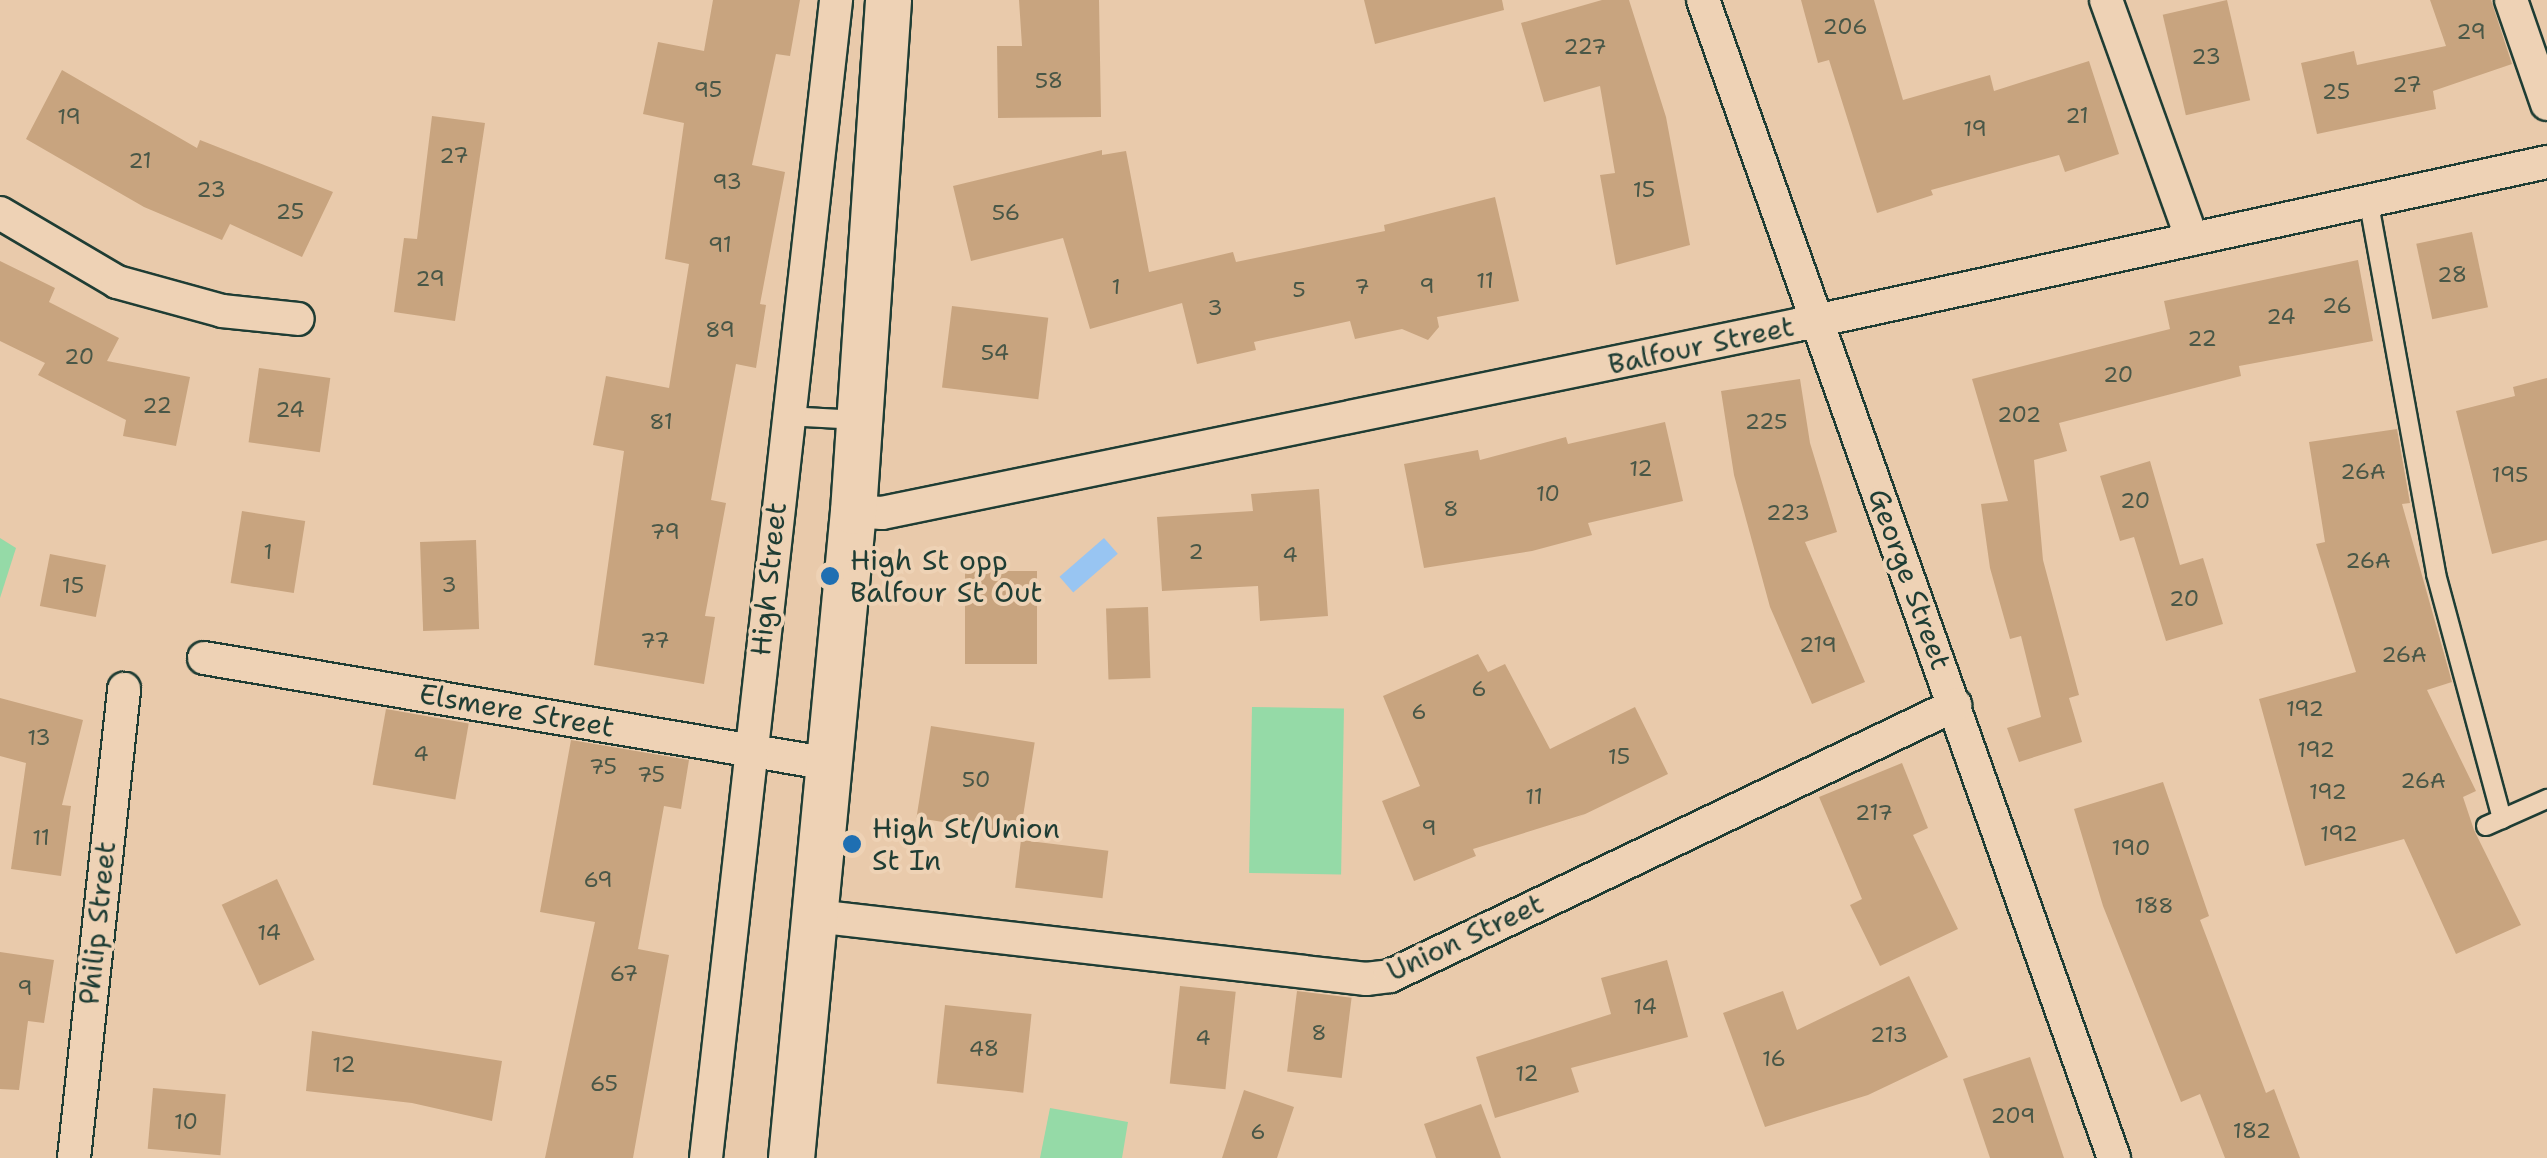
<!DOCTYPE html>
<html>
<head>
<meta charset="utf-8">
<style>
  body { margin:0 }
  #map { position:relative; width:2547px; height:1158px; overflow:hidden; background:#e9caab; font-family:"Shantell Sans",sans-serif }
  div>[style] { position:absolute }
  .green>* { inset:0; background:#95daa7; transform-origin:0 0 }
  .water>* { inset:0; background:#98c5f2; transform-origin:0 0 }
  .building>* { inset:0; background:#c8a47f; transform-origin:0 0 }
  .roads { filter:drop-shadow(2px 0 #1f3d34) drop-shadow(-2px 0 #1f3d34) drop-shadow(0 2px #1f3d34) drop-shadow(0 -2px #1f3d34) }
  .lane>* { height:18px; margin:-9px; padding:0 9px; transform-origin:9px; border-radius:9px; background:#eed2b5 }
  .street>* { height:32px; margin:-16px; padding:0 16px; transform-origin:16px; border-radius:16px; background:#eed2b5 }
  .secondary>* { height:45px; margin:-22.5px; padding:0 22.5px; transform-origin:22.5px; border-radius:22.5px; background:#eed2b5 }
  .dots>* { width:28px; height:28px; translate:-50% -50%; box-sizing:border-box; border:5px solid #eed2b5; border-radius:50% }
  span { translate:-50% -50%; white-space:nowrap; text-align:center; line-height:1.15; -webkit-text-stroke:8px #eed2b5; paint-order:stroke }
  .number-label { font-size:22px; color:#495747 }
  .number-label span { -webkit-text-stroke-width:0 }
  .street-label { font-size:28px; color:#1f3d34 }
  .poi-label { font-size:28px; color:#1f3d34 }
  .left { translate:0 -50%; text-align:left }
</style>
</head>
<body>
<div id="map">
  <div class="green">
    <div style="clip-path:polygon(0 538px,16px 548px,0 598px)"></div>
    <div style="left:1252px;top:707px;width:92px;height:166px;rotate:1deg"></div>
    <div style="clip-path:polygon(1050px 1108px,1128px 1122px,1122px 1158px,1040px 1158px)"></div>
  </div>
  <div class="water">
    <div style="left:1104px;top:538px;width:21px;height:59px;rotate:49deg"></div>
  </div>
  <div class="building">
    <div style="clip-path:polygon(713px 0,800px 0,790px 56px,776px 54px,752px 165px,785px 172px,760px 304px,766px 305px,756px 368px,736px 364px,711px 500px,726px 503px,705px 616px,715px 617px,704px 684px,594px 665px,624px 451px,593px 445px,606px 376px,669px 388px,689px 264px,665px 259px,684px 123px,643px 114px,658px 42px,704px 51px)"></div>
    <div style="clip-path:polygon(1019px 0,1099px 0,1101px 117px,998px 118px,997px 46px,1022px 46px)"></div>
    <div style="clip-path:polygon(1364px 0,1502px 0,1504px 10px,1375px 44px)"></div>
    <div style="clip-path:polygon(1602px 0,1629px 0,1666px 117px,1690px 245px,1616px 265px,1600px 175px,1615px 173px,1600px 86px,1544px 102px,1521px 23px)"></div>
    <div style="clip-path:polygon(1801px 0,1874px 0,1903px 100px,1990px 75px,1994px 91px,2089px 61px,2119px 154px,2065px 172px,2059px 155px,1931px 190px,1933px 195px,1877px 213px,1829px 60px,1818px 63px)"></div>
    <div style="left:2227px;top:0;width:103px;height:66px;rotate:77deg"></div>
    <div style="clip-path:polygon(2430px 0,2491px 0,2512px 64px,2433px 91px,2436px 109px,2317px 134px,2301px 63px,2354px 51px,2357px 65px,2446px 46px)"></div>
    <div style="clip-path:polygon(62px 70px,197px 148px,200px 140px,333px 192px,302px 257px,230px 224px,222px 240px,144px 207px,26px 139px)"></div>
    <div style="clip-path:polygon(432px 116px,485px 123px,455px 321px,394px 312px,404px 238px,417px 239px)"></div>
    <div style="clip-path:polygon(1102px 150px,1102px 155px,1126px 151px,1149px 272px,1233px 252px,1236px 262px,1385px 231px,1384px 225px,1495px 197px,1519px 301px,1437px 317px,1439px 327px,1428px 340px,1402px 329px,1355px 339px,1350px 321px,1254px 342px,1256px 350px,1197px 364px,1182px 303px,1090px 329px,1063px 238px,971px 261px,953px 186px)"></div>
    <div style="left:2472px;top:232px;width:77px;height:57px;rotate:78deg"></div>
    <div style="clip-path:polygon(2358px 260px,2373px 341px,2239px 366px,2241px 376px,2059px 423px,2067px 451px,2034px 460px,2043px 560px,2079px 695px,2069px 698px,2082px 742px,2019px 762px,2007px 728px,2041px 717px,2021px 636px,2010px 639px,1990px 568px,1981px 504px,2008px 501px,1972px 379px,2170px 329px,2164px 301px)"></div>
    <div style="clip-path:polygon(0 261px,55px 288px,49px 302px,119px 338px,107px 361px,190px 377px,176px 446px,123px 436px,126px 420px,38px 375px,45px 363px,0 341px)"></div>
    <div style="left:952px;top:306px;width:97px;height:82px;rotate:7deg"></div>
    <div style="left:259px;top:368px;width:72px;height:75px;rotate:8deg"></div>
    <div style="clip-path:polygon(2547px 378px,2547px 540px,2492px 554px,2456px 411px,2515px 396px,2513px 387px)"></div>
    <div style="clip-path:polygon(1800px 379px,1810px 443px,1837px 532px,1805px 542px,1865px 682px,1812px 704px,1770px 607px,1734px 475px,1721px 391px)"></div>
    <div style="clip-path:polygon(1665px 422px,1683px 501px,1588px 523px,1592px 535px,1532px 551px,1424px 568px,1404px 464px,1478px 450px,1480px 460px,1566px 437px,1568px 444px)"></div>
    <div style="clip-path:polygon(2397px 429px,2410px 503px,2402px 504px,2452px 682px,2427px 690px,2476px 791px,2463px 797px,2474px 830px,2521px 925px,2456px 954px,2404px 839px,2305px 866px,2259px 699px,2356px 672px,2316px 544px,2325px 542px,2309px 442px)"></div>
    <div style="clip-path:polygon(2150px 461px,2180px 565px,2203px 558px,2223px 624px,2166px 641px,2134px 537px,2120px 541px,2100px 476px)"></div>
    <div style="clip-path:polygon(1319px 489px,1328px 616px,1260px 621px,1258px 586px,1162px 591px,1157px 517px,1253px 511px,1251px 494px)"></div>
    <div style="left:242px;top:511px;width:64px;height:73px;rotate:9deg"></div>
    <div style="left:476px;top:540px;width:89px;height:56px;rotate:88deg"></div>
    <div style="left:50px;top:554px;width:57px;height:53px;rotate:11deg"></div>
    <div style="left:965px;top:571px;width:72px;height:93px"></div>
    <div style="left:1148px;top:607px;width:71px;height:42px;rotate:88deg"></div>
    <div style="clip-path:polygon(1478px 654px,1488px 672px,1505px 664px,1550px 749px,1635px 707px,1668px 774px,1550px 831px,1585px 814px,1473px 849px,1476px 856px,1414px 881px,1382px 801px,1420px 786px,1383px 696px)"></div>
    <div style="clip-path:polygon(0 698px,83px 720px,62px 805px,71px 806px,61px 876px,11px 869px,26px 763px,0 756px)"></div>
    <div style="left:386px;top:709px;width:84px;height:77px;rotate:10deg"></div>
    <div style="left:931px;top:726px;width:105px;height:93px;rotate:9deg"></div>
    <div style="clip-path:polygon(571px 740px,689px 760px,681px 809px,664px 806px,638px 949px,669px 955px,633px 1158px,545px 1158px,595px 922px,540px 912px)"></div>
    <div style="clip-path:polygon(1902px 763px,1928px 828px,1913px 835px,1958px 929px,1880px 966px,1850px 905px,1862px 899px,1819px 797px)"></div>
    <div style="clip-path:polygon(2163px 782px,2209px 916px,2200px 920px,2266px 1093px,2274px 1089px,2300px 1158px,2225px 1158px,2200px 1094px,2181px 1102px,2103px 906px,2074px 809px)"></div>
    <div style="left:1021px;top:840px;width:88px;height:48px;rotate:7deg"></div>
    <div style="left:277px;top:879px;width:89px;height:61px;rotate:65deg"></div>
    <div style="clip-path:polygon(0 952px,54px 960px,44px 1023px,28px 1021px,19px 1090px,0 1089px)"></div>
    <div style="clip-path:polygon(1667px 960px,1688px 1037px,1571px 1068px,1579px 1092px,1495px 1118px,1476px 1057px,1611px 1014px,1601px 978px)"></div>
    <div style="clip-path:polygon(1909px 976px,1948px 1057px,1868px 1095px,1765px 1127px,1723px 1013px,1783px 991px,1797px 1030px)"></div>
    <div style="left:1180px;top:986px;width:56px;height:98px;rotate:6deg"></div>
    <div style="left:1297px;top:991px;width:55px;height:81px;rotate:7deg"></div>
    <div style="left:945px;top:1005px;width:87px;height:79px;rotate:6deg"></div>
    <div style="clip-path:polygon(312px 1031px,502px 1061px,492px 1121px,412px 1103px,306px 1091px)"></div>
    <div style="clip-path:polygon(2030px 1057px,2064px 1158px,1990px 1158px,1963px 1079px)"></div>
    <div style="left:153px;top:1088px;width:73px;height:61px;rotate:5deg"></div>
    <div style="clip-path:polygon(1244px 1090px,1294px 1107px,1277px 1158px,1222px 1158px)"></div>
    <div style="clip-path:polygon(1481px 1104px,1501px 1158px,1436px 1158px,1424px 1124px)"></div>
  </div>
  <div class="roads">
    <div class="lane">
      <div style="left:2369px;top:204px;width:376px;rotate:79.7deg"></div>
      <div style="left:2436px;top:574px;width:254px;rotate:74.9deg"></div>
      <div style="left:786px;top:416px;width:73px;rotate:3.1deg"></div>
      <div style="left:2486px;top:826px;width:67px;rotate:-23.9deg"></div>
    </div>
    <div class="street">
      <div style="left:1703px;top:0;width:1229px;rotate:70.46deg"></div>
      <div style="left:2106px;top:0;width:254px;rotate:70.2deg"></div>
      <div style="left:2511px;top:0;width:110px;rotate:70.9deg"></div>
      <div style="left:0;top:213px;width:136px;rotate:30.5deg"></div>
      <div style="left:117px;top:282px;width:109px;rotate:15.4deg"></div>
      <div style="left:222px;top:311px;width:76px;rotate:6deg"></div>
      <div style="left:853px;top:511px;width:29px;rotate:4deg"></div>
      <div style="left:882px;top:513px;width:934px;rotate:-11.61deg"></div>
      <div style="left:1797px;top:325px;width:768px;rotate:-12.26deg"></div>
      <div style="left:204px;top:658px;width:635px;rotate:9.61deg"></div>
      <div style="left:815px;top:916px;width:555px;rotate:6.52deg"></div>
      <div style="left:1366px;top:979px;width:24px;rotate:-7deg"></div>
      <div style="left:1390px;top:976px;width:627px;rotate:-25.62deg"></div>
      <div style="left:74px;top:1158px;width:472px;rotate:-83.9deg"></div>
      <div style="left:706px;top:1158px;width:1165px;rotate:-83.59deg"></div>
    </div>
    <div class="secondary">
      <div style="left:791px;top:1158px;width:650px;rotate:-84.53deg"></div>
      <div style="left:853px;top:511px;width:512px;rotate:-86.08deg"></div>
    </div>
  </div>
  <div class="dots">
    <div style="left:830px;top:576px;background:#1f6fb2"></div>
    <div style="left:852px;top:844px;background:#1f6fb2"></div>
  </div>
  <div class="number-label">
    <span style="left:1845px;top:27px">206</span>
    <span style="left:2471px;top:32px">29</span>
    <span style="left:1585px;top:47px">227</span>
    <span style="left:2206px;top:57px">23</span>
    <span style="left:1049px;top:81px">58</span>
    <span style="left:2407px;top:85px">27</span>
    <span style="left:708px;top:90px">95</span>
    <span style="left:2336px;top:92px">25</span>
    <span style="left:2077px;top:116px">21</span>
    <span style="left:69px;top:117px">19</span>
    <span style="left:1975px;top:129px">19</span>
    <span style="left:454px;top:156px">27</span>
    <span style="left:140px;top:161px">21</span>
    <span style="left:727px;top:182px">93</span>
    <span style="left:211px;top:190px">23</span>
    <span style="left:1644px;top:190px">15</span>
    <span style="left:290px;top:212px">25</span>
    <span style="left:1006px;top:213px">56</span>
    <span style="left:720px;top:245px">91</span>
    <span style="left:2452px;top:275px">28</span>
    <span style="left:430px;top:279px">29</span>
    <span style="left:1485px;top:281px">11</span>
    <span style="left:1427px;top:286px">9</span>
    <span style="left:1116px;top:287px">1</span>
    <span style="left:1362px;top:287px">7</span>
    <span style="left:1299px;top:290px">5</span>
    <span style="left:2337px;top:306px">26</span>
    <span style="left:1215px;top:308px">3</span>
    <span style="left:2281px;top:317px">24</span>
    <span style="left:720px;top:330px">89</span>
    <span style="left:2202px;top:339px">22</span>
    <span style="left:995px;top:353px">54</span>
    <span style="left:79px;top:357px">20</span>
    <span style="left:2118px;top:375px">20</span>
    <span style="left:157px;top:406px">22</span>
    <span style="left:290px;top:410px">24</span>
    <span style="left:2019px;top:415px">202</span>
    <span style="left:661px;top:422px">81</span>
    <span style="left:1766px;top:422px">225</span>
    <span style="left:1641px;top:469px">12</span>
    <span style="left:2363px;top:472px">26A</span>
    <span style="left:2510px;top:475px">195</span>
    <span style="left:1548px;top:494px">10</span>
    <span style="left:2135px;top:501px">20</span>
    <span style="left:1451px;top:509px">8</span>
    <span style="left:1788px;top:513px">223</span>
    <span style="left:665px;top:532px">79</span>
    <span style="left:268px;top:552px">1</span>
    <span style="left:1196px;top:552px">2</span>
    <span style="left:1290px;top:555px">4</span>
    <span style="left:2368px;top:561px">26A</span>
    <span style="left:449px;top:585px">3</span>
    <span style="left:73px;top:586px">15</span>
    <span style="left:2184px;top:599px">20</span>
    <span style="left:655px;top:641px">77</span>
    <span style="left:1818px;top:645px">219</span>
    <span style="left:2404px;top:655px">26A</span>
    <span style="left:1479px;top:689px">6</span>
    <span style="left:2305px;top:709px">192</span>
    <span style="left:1419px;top:712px">6</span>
    <span style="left:39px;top:738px">13</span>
    <span style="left:2316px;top:750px">192</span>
    <span style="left:421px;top:754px">4</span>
    <span style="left:1619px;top:757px">15</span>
    <span style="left:603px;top:767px">75</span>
    <span style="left:651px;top:775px">75</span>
    <span style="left:976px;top:780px">50</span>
    <span style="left:2423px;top:781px">26A</span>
    <span style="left:2328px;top:792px">192</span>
    <span style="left:1534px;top:797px">11</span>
    <span style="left:1874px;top:813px">217</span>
    <span style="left:1429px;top:828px">9</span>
    <span style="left:2339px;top:834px">192</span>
    <span style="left:41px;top:838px">11</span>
    <span style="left:2131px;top:848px">190</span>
    <span style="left:598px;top:880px">69</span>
    <span style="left:2154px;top:906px">188</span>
    <span style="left:269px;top:933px">14</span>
    <span style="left:624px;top:974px">67</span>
    <span style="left:25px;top:988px">9</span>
    <span style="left:1645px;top:1007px">14</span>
    <span style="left:1319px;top:1033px">8</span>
    <span style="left:1889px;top:1035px">213</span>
    <span style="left:1203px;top:1038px">4</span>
    <span style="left:984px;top:1049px">48</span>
    <span style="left:1774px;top:1059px">16</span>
    <span style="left:344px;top:1065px">12</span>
    <span style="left:1527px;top:1074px">12</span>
    <span style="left:604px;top:1084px">65</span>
    <span style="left:2013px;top:1116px">209</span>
    <span style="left:186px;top:1122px">10</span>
    <span style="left:2252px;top:1131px">182</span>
    <span style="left:1258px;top:1132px">6</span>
  </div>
  <div class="street-label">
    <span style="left:1701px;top:345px;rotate:-12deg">Balfour Street</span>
    <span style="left:768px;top:579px;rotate:-84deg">High Street</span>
    <span style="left:1910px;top:579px;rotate:70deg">George Street</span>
    <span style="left:517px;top:710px;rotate:10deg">Elsmere Street</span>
    <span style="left:97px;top:923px;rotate:-84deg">Philip Street</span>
    <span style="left:1465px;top:937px;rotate:-25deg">Union Street</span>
  </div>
  <div class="poi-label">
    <span class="left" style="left:850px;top:576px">High St opp<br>Balfour St Out</span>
    <span class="left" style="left:872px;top:844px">High St/Union<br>St In</span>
  </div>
</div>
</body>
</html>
